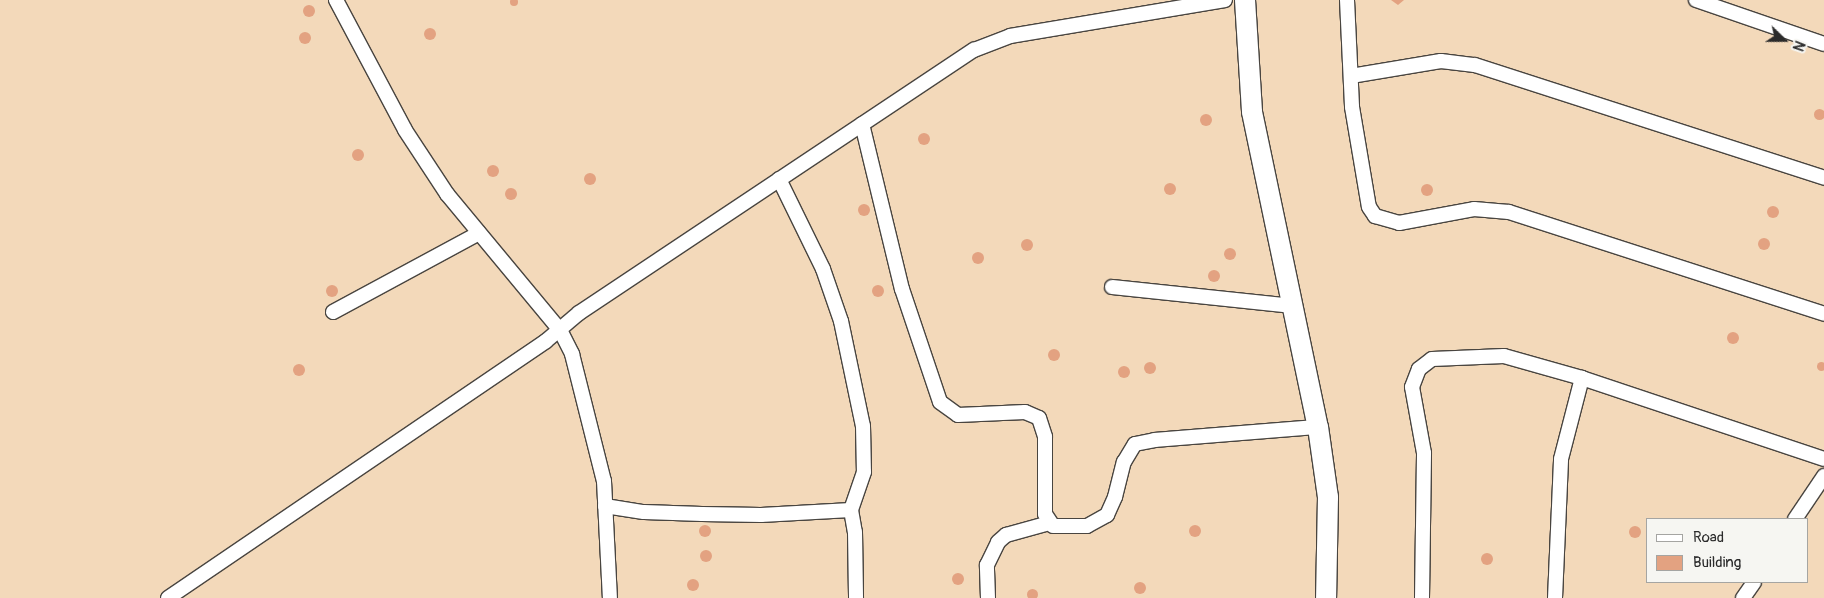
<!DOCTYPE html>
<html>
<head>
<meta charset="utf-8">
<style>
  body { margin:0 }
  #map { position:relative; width:1824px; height:598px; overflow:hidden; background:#f3d9ba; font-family:Pangolin,sans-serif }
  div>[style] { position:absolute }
  .building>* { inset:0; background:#e3a281 }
  .round { border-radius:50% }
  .roads { filter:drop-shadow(1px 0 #494540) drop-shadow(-1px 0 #494540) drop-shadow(0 1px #494540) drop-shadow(0 -1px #494540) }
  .street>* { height:14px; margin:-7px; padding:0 7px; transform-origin:7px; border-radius:7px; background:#fff }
  .secondary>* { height:20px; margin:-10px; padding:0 10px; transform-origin:10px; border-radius:10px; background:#fff }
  span { translate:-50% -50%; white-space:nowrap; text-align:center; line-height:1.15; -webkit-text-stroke:5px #f6f6f2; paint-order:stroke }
  .legend { position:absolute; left:1646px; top:518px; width:162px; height:65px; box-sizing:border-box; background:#f6f6f2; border:1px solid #a5a5a2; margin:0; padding:6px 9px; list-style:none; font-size:15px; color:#2b2b2b }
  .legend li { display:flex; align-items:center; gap:10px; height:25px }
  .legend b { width:25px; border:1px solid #a5a5a2 }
  .north { position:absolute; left:1759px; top:15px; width:50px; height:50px; -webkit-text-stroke:4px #f6f6f2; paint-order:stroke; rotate:112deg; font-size:14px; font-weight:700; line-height:20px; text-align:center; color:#2b2b2b }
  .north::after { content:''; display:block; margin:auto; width:18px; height:22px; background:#2b2b2b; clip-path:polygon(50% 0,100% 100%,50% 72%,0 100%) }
</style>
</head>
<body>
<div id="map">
  <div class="building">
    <div class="round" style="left:510px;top:-2px;width:8px;height:8px"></div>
    <div style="clip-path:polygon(1391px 0,1404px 0,1398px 5px)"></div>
    <div class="round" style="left:303px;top:5px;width:12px;height:12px"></div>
    <div class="round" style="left:424px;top:28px;width:12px;height:12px"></div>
    <div class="round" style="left:299px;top:32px;width:12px;height:12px"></div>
    <div class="round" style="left:1813.5px;top:108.5px;width:11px;height:11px"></div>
    <div class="round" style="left:1200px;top:114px;width:12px;height:12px"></div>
    <div class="round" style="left:918px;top:133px;width:12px;height:12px"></div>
    <div class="round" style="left:352px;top:149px;width:12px;height:12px"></div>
    <div class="round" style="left:487px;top:165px;width:12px;height:12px"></div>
    <div class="round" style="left:584px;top:173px;width:12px;height:12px"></div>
    <div class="round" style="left:1164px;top:183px;width:12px;height:12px"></div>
    <div class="round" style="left:1421px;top:184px;width:12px;height:12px"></div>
    <div class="round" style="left:505px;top:188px;width:12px;height:12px"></div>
    <div class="round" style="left:858px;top:204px;width:12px;height:12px"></div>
    <div class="round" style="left:1767px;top:206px;width:12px;height:12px"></div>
    <div class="round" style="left:1758px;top:238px;width:12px;height:12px"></div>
    <div class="round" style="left:1021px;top:239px;width:12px;height:12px"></div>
    <div class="round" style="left:1224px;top:248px;width:12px;height:12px"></div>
    <div class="round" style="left:972px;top:252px;width:12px;height:12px"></div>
    <div class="round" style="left:1208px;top:270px;width:12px;height:12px"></div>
    <div class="round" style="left:872px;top:285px;width:12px;height:12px"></div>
    <div class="round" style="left:326px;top:285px;width:12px;height:12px"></div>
    <div class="round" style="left:1727px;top:332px;width:12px;height:12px"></div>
    <div class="round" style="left:1048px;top:349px;width:12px;height:12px"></div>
    <div class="round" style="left:1816.5px;top:361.5px;width:9px;height:9px"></div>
    <div class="round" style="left:1144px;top:362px;width:12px;height:12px"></div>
    <div class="round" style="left:293px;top:364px;width:12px;height:12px"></div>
    <div class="round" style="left:1118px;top:366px;width:12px;height:12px"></div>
    <div class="round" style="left:699px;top:525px;width:12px;height:12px"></div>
    <div class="round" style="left:1189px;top:525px;width:12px;height:12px"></div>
    <div class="round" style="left:1629px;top:526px;width:12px;height:12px"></div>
    <div class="round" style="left:700px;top:550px;width:12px;height:12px"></div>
    <div class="round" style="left:1481px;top:553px;width:12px;height:12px"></div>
    <div class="round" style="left:952px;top:573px;width:12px;height:12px"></div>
    <div class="round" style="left:687px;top:579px;width:12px;height:12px"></div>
    <div class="round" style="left:1134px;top:582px;width:12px;height:12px"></div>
    <div class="round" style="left:1026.5px;top:588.5px;width:11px;height:11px"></div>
  </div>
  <div class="roads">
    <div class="street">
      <div style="left:336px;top:0;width:147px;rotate:62deg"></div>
      <div style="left:405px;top:130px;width:77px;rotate:56.7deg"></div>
      <div style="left:447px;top:194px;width:177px;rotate:50.3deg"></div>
      <div style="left:560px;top:330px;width:27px;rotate:63deg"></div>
      <div style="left:572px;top:354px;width:131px;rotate:75.9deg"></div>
      <div style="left:604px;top:481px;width:117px;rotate:87.1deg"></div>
      <div style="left:1347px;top:0;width:107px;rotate:87.3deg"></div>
      <div style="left:1352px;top:107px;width:101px;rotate:80.4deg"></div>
      <div style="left:1369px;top:207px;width:11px;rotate:56deg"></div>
      <div style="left:1375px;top:216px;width:25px;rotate:16deg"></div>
      <div style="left:1399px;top:223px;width:76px;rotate:-10.6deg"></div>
      <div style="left:1474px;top:209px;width:35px;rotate:5deg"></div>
      <div style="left:1509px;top:212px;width:331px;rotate:17.9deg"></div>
      <div style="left:1696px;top:0;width:135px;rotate:19deg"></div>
      <div style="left:1351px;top:76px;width:91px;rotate:-9.5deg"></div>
      <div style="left:1441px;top:61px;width:34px;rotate:7deg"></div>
      <div style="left:1475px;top:65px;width:367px;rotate:17.9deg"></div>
      <div style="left:862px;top:124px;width:170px;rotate:76.4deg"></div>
      <div style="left:902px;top:289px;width:119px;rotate:71.4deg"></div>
      <div style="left:940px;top:402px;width:22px;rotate:36deg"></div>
      <div style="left:958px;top:415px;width:67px;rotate:-2.6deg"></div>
      <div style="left:1025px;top:412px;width:15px;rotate:23deg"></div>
      <div style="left:1039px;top:418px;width:20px;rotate:72deg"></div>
      <div style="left:1045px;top:437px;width:77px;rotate:90deg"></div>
      <div style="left:1045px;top:514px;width:14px;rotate:56deg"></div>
      <div style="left:1053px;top:526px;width:34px"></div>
      <div style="left:1087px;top:526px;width:23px;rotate:-29deg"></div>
      <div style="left:1107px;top:515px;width:20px;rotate:-66deg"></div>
      <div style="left:1115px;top:497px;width:36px;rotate:-76deg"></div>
      <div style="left:1124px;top:462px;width:21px;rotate:-59deg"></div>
      <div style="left:1135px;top:444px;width:20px;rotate:-11deg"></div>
      <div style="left:1155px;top:440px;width:164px;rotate:-4.6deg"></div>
      <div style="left:779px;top:179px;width:100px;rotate:63.9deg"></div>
      <div style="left:823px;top:269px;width:55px;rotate:70.9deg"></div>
      <div style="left:841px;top:321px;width:107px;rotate:78.2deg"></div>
      <div style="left:863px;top:426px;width:46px;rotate:88.8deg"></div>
      <div style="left:864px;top:472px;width:40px;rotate:108.9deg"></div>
      <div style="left:851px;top:510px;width:22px;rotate:80deg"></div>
      <div style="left:855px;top:532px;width:66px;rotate:89.1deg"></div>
      <div style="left:1112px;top:287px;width:182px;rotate:6deg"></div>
      <div style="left:333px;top:312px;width:166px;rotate:-28.4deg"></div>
      <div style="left:605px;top:506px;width:39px;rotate:9deg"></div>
      <div style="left:644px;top:512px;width:58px;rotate:2deg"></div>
      <div style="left:702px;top:514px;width:59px;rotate:1deg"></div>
      <div style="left:761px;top:515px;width:90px;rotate:-3.2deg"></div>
      <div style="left:1795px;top:519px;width:52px;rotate:-56deg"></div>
      <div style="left:168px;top:598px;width:457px;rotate:-34.2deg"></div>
      <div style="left:546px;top:341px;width:43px;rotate:-40.3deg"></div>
      <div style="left:579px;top:313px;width:475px;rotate:-33.7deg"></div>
      <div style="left:974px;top:50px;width:39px;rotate:-21deg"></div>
      <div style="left:1010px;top:36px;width:218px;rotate:-9.5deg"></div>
      <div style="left:988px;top:598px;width:33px;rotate:-92deg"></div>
      <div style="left:987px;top:565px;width:25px;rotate:-64deg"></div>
      <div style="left:998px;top:542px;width:11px;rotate:-41deg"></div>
      <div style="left:1006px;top:535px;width:45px;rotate:-15.6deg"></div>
      <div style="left:1422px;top:598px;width:145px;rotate:-89.2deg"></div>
      <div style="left:1424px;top:453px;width:67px;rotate:-100.3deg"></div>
      <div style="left:1412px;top:387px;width:19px;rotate:-69deg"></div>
      <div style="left:1419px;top:369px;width:16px;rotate:-38deg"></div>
      <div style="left:1432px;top:359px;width:72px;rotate:-2.4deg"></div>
      <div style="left:1504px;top:356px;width:81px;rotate:15.8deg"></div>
      <div style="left:1582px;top:378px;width:255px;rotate:18.5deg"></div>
      <div style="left:1555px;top:598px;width:139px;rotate:-87.5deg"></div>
      <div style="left:1561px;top:459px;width:84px;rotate:-75.5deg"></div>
      <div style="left:1743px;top:598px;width:19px;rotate:-55deg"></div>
    </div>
    <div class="secondary">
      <div style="left:1245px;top:0;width:112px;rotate:86.4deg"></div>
      <div style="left:1252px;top:112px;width:322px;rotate:78.2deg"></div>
      <div style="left:1318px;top:427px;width:71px;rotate:81.9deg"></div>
      <div style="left:1328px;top:497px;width:101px;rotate:91.1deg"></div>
    </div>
  </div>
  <ul class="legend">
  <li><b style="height:6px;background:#fff"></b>Road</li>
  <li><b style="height:14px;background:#e3a281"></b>Building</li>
  </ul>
  <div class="north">N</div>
</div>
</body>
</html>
